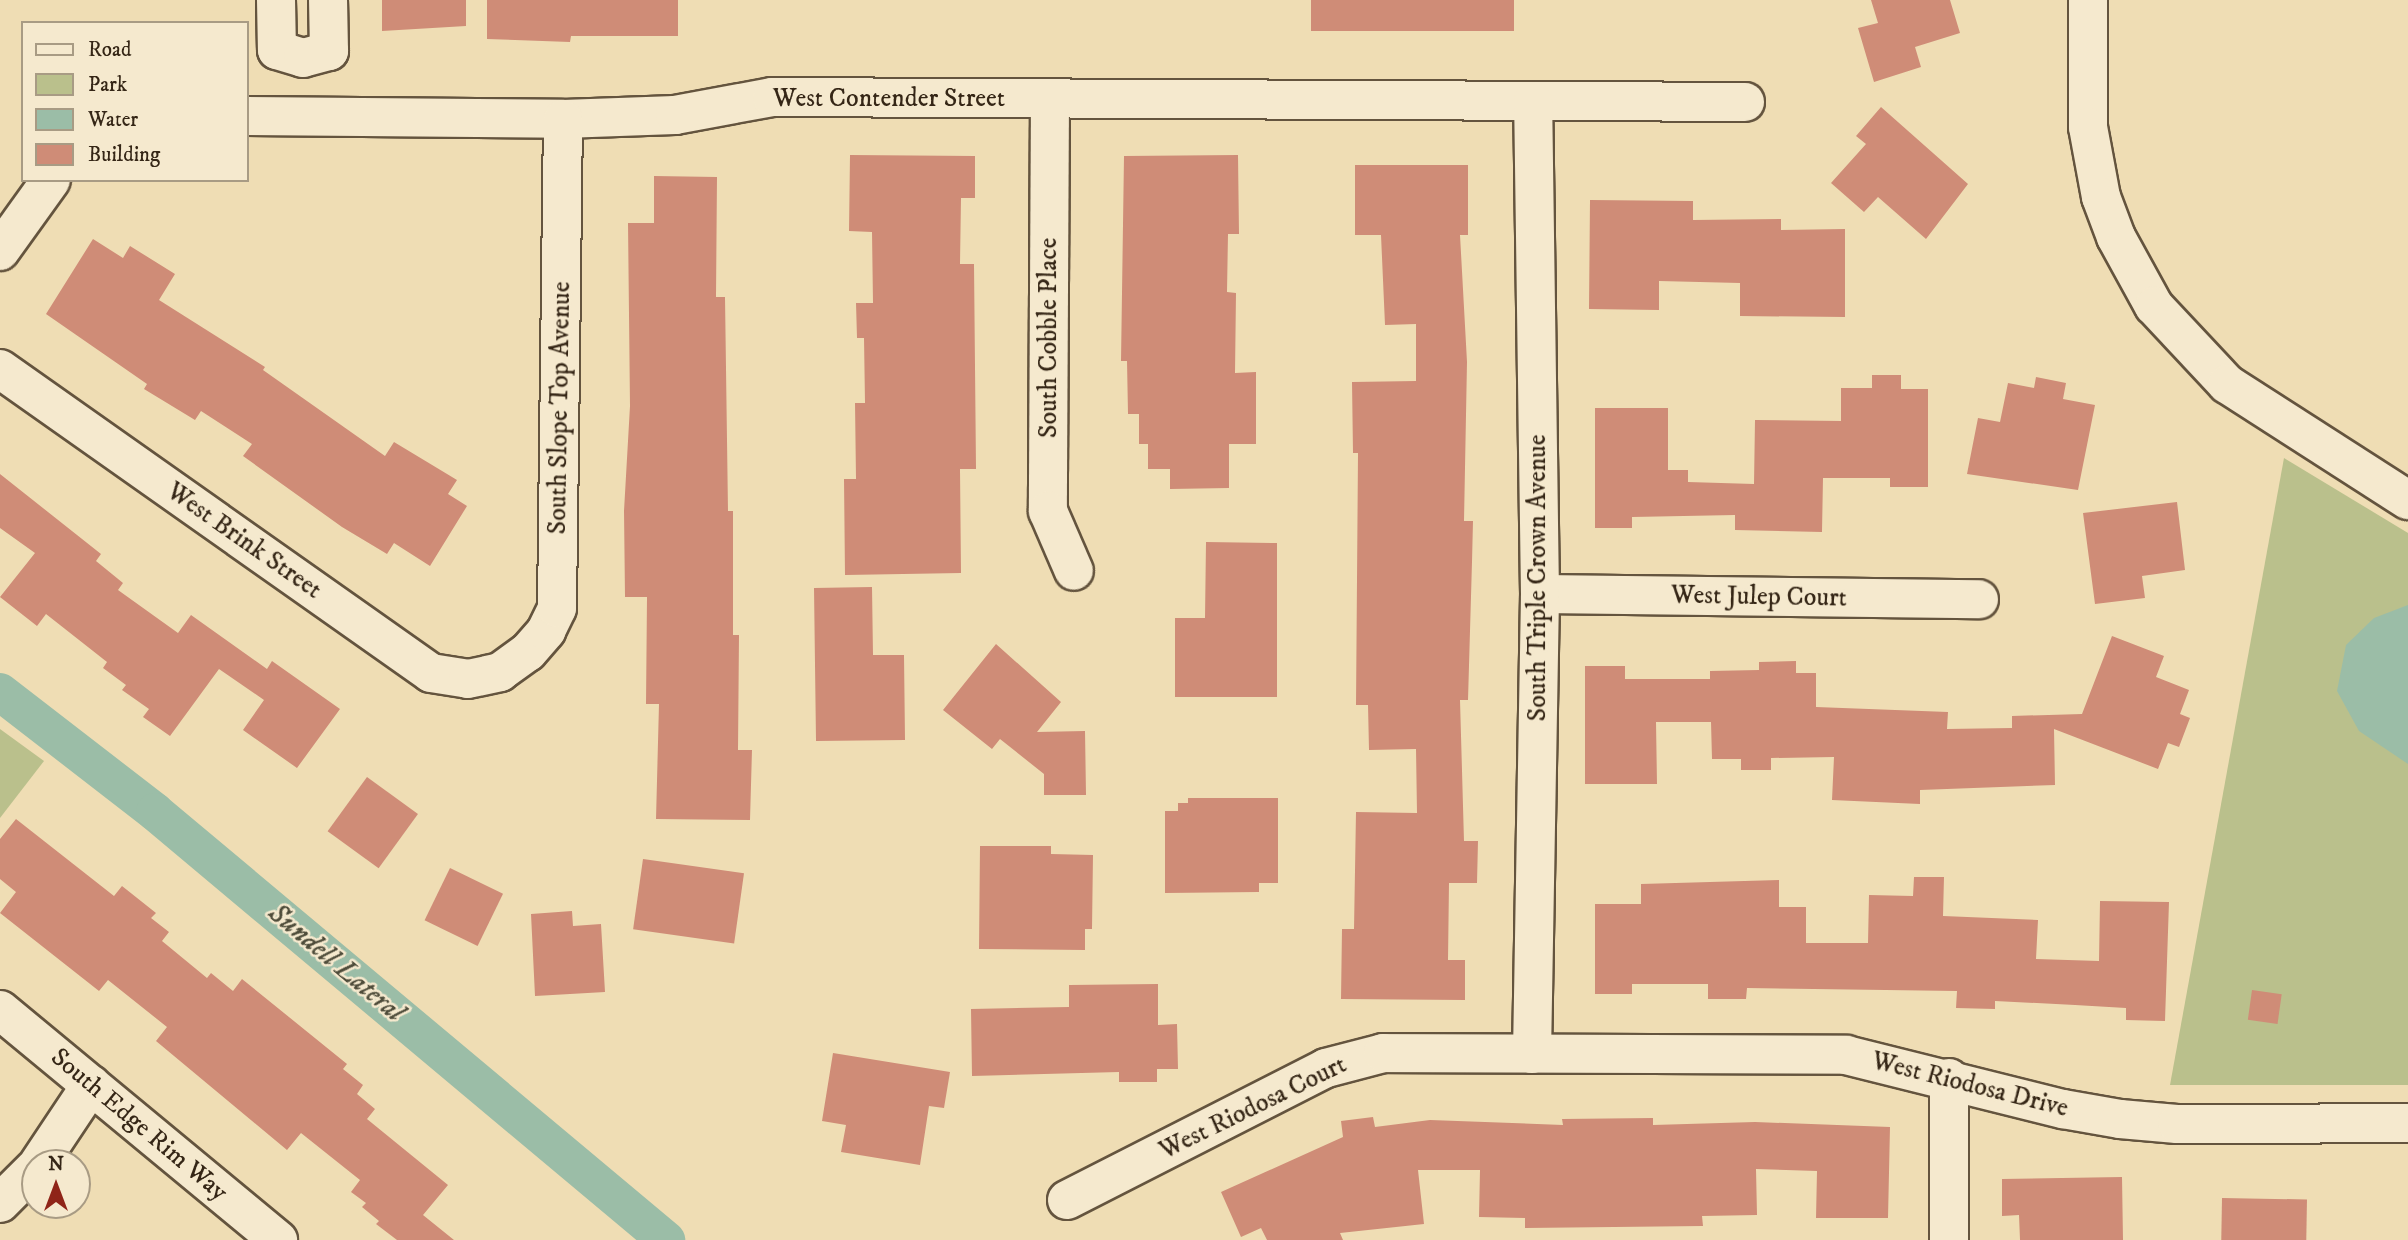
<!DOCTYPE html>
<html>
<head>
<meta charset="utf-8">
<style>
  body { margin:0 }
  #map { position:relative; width:2408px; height:1240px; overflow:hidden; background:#efddb4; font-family:"IM FELL DW Pica",serif }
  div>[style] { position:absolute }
  .green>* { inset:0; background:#bac08c }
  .water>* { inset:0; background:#9bbda7 }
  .canal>* { height:38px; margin:-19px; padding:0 19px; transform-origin:19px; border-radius:19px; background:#9bbda7 }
  .building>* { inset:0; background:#cf8c77; transform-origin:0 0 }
  .roads { filter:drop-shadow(2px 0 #64543e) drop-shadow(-2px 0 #64543e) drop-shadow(0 2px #64543e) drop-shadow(0 -2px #64543e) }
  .minor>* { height:38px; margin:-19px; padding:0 19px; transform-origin:19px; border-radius:19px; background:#f5e9ce }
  span { translate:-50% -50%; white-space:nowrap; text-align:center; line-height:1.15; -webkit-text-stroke:5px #f5e9ce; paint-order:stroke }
  .street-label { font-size:26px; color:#352616 }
  .water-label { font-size:28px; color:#4e4c3a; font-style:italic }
  .legend { position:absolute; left:21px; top:21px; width:228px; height:161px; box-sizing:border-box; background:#f5e9ce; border:2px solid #a89b84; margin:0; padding:9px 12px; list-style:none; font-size:21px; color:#352616 }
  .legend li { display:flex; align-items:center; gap:14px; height:35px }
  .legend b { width:35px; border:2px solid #a89b84 }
  .north { position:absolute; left:21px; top:1149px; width:70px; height:70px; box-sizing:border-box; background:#f5e9ce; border:2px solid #a89b84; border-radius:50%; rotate:0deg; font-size:19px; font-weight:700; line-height:28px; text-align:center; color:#352616 }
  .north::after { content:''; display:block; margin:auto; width:24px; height:32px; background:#8f2418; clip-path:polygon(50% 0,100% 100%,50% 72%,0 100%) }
</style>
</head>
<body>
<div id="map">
  <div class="green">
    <div style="clip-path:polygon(2284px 458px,2408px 533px,2408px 1085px,2170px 1085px)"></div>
    <div style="clip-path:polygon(0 729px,44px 761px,0 818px)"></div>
  </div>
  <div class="water">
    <div style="clip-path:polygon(2408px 605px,2408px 764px,2359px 731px,2337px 691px,2346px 645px,2374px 618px)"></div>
  </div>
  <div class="canal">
    <div style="left:0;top:692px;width:196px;rotate:37.7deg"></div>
    <div style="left:155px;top:812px;width:667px;rotate:39.95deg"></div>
  </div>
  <div class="building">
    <div style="clip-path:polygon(382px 0,466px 0,466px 26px,382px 31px)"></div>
    <div style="clip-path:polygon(487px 0,678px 0,678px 36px,571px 36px,570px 42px,487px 39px)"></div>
    <div style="left:1311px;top:0;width:203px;height:31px"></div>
    <div style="clip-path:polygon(1871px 0,1950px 0,1960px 33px,1915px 47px,1921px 67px,1874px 82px,1858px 28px,1878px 23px)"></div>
    <div style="clip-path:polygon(1881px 107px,1968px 184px,1926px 239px,1878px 197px,1864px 212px,1831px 183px,1866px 144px,1856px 136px)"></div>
    <div style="clip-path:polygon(850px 155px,975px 156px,975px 198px,961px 198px,960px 264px,974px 264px,976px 469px,960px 469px,961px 573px,845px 575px,844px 479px,856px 479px,855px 403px,865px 403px,864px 338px,857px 338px,856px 303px,873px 303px,872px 232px,849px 231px)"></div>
    <div style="clip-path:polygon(1238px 155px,1239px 234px,1228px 234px,1227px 292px,1236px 293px,1235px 373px,1256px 372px,1256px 444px,1229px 444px,1229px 488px,1170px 489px,1170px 469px,1148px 469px,1148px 444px,1139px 444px,1139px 414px,1128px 414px,1127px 361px,1121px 361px,1124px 156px)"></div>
    <div style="clip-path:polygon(1355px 165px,1468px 165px,1468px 235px,1460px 235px,1467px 362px,1464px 521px,1473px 521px,1472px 562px,1468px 700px,1460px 700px,1464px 841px,1478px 841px,1477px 883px,1449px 883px,1448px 960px,1465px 960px,1465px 1000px,1341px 999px,1342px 929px,1354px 929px,1356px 812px,1417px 813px,1416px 749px,1369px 750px,1368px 705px,1356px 705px,1358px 453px,1353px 453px,1352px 382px,1416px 381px,1416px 324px,1385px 325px,1381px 235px,1355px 235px)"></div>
    <div style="clip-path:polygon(654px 176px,717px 177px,716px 297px,725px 297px,728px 511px,733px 511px,733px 635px,739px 635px,738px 750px,752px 750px,750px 820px,656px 819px,659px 704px,646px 704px,647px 597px,625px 597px,624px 511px,630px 406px,628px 223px,654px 223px)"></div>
    <div style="clip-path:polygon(1590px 200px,1693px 201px,1693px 220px,1781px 219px,1781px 230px,1845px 229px,1845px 317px,1740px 316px,1740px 283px,1659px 281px,1659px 310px,1589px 309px)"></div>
    <div style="clip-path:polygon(93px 239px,123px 258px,130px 246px,175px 274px,159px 300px,265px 367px,263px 370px,385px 456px,394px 442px,457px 480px,448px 494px,467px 506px,430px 566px,394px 543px,387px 554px,342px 527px,243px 456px,252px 444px,201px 411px,195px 420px,144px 389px,147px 384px,46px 314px)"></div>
    <div style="clip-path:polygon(1872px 375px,1901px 375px,1901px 389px,1928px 389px,1928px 487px,1890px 487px,1890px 478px,1823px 478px,1822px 532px,1735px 530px,1735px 515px,1632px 517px,1632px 528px,1595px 528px,1595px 408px,1668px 408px,1668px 470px,1688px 470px,1688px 482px,1754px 484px,1755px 420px,1841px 421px,1841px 388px,1872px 388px)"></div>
    <div style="clip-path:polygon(2036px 377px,2066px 383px,2063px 399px,2095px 405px,2078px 490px,1967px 474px,1978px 418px,2000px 422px,2008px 383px,2034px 388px)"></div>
    <div style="clip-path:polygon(0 474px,101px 554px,96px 561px,123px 583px,118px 590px,178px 633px,191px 615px,267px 669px,272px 661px,340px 709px,297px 768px,243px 730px,264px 700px,219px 669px,170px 736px,143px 717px,149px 709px,122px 690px,126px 685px,103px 668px,107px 662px,46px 614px,37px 626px,0 597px,35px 553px,0 528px)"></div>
    <div style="clip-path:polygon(2177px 502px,2185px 570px,2142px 576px,2145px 598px,2095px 604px,2083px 513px)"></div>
    <div style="clip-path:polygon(1206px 542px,1277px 543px,1277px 697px,1175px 697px,1175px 618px,1205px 618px)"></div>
    <div style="clip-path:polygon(872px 587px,873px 655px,904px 655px,905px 740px,816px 741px,814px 588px)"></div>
    <div style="clip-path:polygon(2112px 636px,2164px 656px,2156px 677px,2189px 690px,2180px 714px,2190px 718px,2179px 747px,2168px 743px,2158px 769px,2054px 729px,2055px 785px,1920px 790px,1920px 804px,1832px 800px,1834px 757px,1771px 758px,1771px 770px,1741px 770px,1741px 759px,1712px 759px,1711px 722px,1656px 722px,1657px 784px,1585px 784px,1585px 666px,1625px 666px,1625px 679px,1710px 679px,1710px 671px,1759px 670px,1759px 662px,1796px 661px,1796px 673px,1816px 673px,1816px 707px,1948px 712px,1947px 729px,2012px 728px,2012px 716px,2082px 714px)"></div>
    <div style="clip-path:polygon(996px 644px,1061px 702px,1037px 732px,1085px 731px,1086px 795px,1044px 795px,1044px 774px,1000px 739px,992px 749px,943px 710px)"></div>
    <div style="left:367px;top:777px;width:63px;height:67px;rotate:36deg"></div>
    <div style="clip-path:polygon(1188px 798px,1278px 798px,1278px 883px,1259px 883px,1259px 892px,1165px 893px,1165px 811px,1178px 811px,1178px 803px,1188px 803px)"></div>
    <div style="clip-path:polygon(16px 819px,114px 896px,122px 886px,156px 913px,151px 918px,169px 932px,162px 941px,207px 978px,211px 973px,233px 991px,242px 979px,347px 1064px,343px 1069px,363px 1085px,357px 1094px,375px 1109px,367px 1119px,448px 1185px,423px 1215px,454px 1240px,397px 1240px,376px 1224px,379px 1221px,362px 1207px,366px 1203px,351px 1192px,360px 1180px,301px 1133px,287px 1150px,156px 1041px,167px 1027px,108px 980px,99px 991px,0 913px,16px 892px,0 879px,0 839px)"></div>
    <div style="clip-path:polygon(980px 846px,1051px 846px,1051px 854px,1093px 855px,1092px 929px,1085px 929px,1085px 950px,979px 949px)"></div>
    <div style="left:643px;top:859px;width:102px;height:71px;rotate:8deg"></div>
    <div style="left:450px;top:868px;width:59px;height:58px;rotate:26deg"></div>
    <div style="clip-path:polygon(1914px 877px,1944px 877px,1943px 916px,2038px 920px,2036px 959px,2099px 961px,2100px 901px,2169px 902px,2165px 1021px,2126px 1020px,2126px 1008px,2075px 1005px,1995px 1001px,1995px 1009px,1956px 1008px,1957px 991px,1747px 988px,1746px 999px,1708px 999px,1708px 984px,1632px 984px,1632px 994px,1595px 994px,1595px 904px,1641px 904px,1641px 884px,1779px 880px,1779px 907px,1806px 907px,1806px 943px,1868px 943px,1869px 895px,1913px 896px)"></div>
    <div style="clip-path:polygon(572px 911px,573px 926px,601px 924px,605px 992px,535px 996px,531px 914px)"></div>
    <div style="clip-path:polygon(1158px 984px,1158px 1025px,1177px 1024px,1178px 1069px,1157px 1069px,1157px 1082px,1119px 1082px,1119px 1072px,972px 1076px,971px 1009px,1069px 1007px,1069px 985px)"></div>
    <div style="left:2252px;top:990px;width:30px;height:30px;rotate:8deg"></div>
    <div style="clip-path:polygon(833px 1053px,950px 1072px,944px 1108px,929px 1106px,920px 1165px,841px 1152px,846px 1125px,822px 1121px)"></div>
    <div style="clip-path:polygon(1373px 1117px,1375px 1127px,1430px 1120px,1563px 1125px,1562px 1119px,1653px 1118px,1653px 1125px,1755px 1122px,1890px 1127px,1888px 1218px,1816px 1218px,1817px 1171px,1756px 1169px,1757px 1215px,1702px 1216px,1703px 1226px,1525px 1228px,1525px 1218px,1479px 1217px,1480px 1170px,1418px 1170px,1424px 1224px,1340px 1233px,1343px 1240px,1267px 1240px,1261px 1228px,1241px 1237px,1221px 1192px,1343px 1137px,1341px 1121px)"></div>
    <div style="clip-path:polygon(2122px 1177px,2123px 1240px,2020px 1240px,2019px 1215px,2002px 1216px,2002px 1179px)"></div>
    <div style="left:2222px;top:1198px;width:85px;height:42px;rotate:1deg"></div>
  </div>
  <div class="roads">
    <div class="minor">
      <div style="left:276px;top:0;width:50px;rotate:88.9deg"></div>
      <div style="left:277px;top:50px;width:27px;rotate:17deg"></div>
      <div style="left:303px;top:58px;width:27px;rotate:-15deg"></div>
      <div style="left:329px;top:51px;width:51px;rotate:-91.1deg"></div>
      <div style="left:2088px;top:0;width:127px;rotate:90deg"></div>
      <div style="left:2088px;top:127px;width:71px;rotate:79.5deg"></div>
      <div style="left:2101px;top:197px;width:43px;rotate:69.4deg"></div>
      <div style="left:2116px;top:237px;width:79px;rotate:61.2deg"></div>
      <div style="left:2154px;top:306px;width:107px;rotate:46.9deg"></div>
      <div style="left:2227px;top:384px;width:215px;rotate:32.7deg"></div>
      <div style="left:1050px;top:98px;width:413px;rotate:90.3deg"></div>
      <div style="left:1048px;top:511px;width:65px;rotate:66.6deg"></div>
      <div style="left:247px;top:116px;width:316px;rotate:0.5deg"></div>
      <div style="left:563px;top:119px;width:112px;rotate:-2deg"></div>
      <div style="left:675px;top:115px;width:99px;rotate:-10.5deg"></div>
      <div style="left:772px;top:97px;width:973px;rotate:0.29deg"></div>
      <div style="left:0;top:251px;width:87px;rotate:-54.3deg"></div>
      <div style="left:0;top:369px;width:527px;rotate:35.2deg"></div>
      <div style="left:431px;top:673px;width:37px;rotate:9deg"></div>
      <div style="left:468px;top:679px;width:33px;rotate:-12deg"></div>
      <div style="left:500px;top:672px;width:34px;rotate:-36deg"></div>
      <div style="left:528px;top:652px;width:28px;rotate:-49deg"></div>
      <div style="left:546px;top:631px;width:25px;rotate:-64deg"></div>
      <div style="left:557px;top:608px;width:489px;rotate:-89.3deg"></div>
      <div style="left:1540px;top:594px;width:439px;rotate:0.7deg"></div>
      <div style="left:0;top:1010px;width:361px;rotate:39.6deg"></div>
      <div style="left:1532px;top:1054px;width:460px;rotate:-89deg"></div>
      <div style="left:1540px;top:594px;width:493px;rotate:-90.8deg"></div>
      <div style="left:39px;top:1163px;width:94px;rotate:-56.3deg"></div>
      <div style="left:1067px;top:1200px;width:291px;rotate:-27deg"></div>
      <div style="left:1326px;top:1068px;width:59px;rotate:-14.7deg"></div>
      <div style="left:1383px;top:1053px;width:463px;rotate:0.2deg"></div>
      <div style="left:1846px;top:1055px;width:224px;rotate:14deg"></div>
      <div style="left:2063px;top:1109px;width:58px;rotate:10deg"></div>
      <div style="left:2120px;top:1119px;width:57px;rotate:5deg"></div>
      <div style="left:2177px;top:1124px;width:231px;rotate:-0.2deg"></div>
      <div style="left:0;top:1203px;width:49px;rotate:-45deg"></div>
      <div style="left:1949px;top:1240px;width:162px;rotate:-90deg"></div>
    </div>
  </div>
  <div class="street-label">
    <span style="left:889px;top:99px">West Contender Street</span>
    <span style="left:1049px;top:338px;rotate:-90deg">South Cobble Place</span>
    <span style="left:560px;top:408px;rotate:-89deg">South Slope Top Avenue</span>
    <span style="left:244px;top:541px;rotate:35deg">West Brink Street</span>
    <span style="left:1538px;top:578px;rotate:-90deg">South Triple Crown Avenue</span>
    <span style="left:1759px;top:597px;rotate:1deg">West Julep Court</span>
    <span style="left:1970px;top:1085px;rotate:14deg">West Riodosa Drive</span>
    <span style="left:1253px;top:1108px;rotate:-26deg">West Riodosa Court</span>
    <span style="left:139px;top:1125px;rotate:40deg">South Edge Rim Way</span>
  </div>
  <div class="water-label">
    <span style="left:336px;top:963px;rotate:40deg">Sundell Lateral</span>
  </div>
  <ul class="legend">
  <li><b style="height:9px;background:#f5e9ce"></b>Road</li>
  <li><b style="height:19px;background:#bac08c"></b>Park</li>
  <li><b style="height:19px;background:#9bbda7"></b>Water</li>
  <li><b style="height:19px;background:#cf8c77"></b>Building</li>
  </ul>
  <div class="north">N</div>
</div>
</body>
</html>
